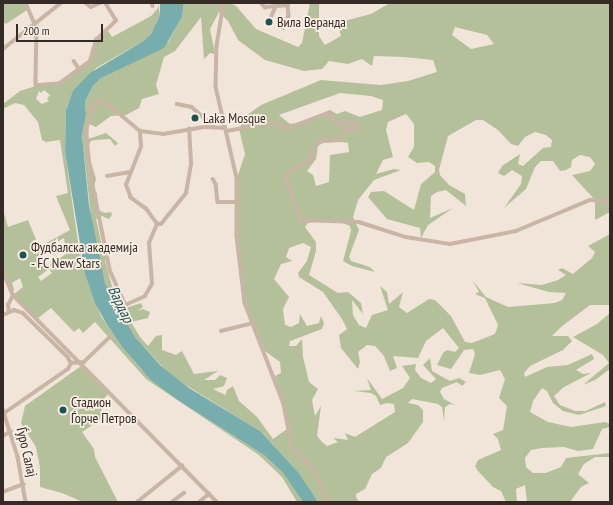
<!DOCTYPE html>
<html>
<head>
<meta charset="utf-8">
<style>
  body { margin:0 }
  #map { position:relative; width:613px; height:505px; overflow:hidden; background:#f1e5d9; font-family:"PT Sans Narrow",sans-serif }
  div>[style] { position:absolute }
  .green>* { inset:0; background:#b4c099 }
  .water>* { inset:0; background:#78adae }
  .minor>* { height:3.5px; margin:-1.75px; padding:0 1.75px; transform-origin:1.75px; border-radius:1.75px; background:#c9b5a5 }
  .dots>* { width:11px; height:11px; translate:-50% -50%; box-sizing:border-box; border:2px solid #f9efe5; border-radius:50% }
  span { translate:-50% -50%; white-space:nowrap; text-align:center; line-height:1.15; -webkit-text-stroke:3.5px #f9efe5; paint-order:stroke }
  .poi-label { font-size:14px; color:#352b26 }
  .left { translate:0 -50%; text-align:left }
  .street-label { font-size:14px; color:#352b26 }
  .water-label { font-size:15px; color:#1c5456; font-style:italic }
  .frame { position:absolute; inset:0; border:4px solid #352b26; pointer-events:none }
  .scale { position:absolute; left:16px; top:24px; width:87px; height:18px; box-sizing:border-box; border:2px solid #352b26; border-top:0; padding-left:5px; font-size:12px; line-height:14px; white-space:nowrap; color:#352b26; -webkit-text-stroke:3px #f9efe5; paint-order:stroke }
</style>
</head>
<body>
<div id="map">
  <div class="green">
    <div style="clip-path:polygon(3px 3px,23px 3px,27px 10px,6px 24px,3px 21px)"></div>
    <div style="clip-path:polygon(evenodd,158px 3px,160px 15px,151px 34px,142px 42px,96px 68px,69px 101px,66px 110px,65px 152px,79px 249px,89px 286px,101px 316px,122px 347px,141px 369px,179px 401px,264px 455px,283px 473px,303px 502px,297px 502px,282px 477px,259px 455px,146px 379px,95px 322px,83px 333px,79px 328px,74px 332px,51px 308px,37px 319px,13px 295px,23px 287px,20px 278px,12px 283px,14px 289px,12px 294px,3px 271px,3px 210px,8px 227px,28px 220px,39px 247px,70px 230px,56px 196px,68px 193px,60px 140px,46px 142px,42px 140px,38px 122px,24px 105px,15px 103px,3px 109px,3px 104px,20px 91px,39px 85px,54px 85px,90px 61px,92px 48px,107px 29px,112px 37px,151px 16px,158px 8px,158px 3px,44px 90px,50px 95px,47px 99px,49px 101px,42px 104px,36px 99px,39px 91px,41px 93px,44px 90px,158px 3px,64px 238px,66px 254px,48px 266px,41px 251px,64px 238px,158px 3px,49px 269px,52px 273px,41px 281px,38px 277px,49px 269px)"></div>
    <div style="clip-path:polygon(evenodd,184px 3px,230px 3px,236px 6px,256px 29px,298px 47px,302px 43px,310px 3px,319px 3px,319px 36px,325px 45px,341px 36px,338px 26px,340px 22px,371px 14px,390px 3px,610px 3px,610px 212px,595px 220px,595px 200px,572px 175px,590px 171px,595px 164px,590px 157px,580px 155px,572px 160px,571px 167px,566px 170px,560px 171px,553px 161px,541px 161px,535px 167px,526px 189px,504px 208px,521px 184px,522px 176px,512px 170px,504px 176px,498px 173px,502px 166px,520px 154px,518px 164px,523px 166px,543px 148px,551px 147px,552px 140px,546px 135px,535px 132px,525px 137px,518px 146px,511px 144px,498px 130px,483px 120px,476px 120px,448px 136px,439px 170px,440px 175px,449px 185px,465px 194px,466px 206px,446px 190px,437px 192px,431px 196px,430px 218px,453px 208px,428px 225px,421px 238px,420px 228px,387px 219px,368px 197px,371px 192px,384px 191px,414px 210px,421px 184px,435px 172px,435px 166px,429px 162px,417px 163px,408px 157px,414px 147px,414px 124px,406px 114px,388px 122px,386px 130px,393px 157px,383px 160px,376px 174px,394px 169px,401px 170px,374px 180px,358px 200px,353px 217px,359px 230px,349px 257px,351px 261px,370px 267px,375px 272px,352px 266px,343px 261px,351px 231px,350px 226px,332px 219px,308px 223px,305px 227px,316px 242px,316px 251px,309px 275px,338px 293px,348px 292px,354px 297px,361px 303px,363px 314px,352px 300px,353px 315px,359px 325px,366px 328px,372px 315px,388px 310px,380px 286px,387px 292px,389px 304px,403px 292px,399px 307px,407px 313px,429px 299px,435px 300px,451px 316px,465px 342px,472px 343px,495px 334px,498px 325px,485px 298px,475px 294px,479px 292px,473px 281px,486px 297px,508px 307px,555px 303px,562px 300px,566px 293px,549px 292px,517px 283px,542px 285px,558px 280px,566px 275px,558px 270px,562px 268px,573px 274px,592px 258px,595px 252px,588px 246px,610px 234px,610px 305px,590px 305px,561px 327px,552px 336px,568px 336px,572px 341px,563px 350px,530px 366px,524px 373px,525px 377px,547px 367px,568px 365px,592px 354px,594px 359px,576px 370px,583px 374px,591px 373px,564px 387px,554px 396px,560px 405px,575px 411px,586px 411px,605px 402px,606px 406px,579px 415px,563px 411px,553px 403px,547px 391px,542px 388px,533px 401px,530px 412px,548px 422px,571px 427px,605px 422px,610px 424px,610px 427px,602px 429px,593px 449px,578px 451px,564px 447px,542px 448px,531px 450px,525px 458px,526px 467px,533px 473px,546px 473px,561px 467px,566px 458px,610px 453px,610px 457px,595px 457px,584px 464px,578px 474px,589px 483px,581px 487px,570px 502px,527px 502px,525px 485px,516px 489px,517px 502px,506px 502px,501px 491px,493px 487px,478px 471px,475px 466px,478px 460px,501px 450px,498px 439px,493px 434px,503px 430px,507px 406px,499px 398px,505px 379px,500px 370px,480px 375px,469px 373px,475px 354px,473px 349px,464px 350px,451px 369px,437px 365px,443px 353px,447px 350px,455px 352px,459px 348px,443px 328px,426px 341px,418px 358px,393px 356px,397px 368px,390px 371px,384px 356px,375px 346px,367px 345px,358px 352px,360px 362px,358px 369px,341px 348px,339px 335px,347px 329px,342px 319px,323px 292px,299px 277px,298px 273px,307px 261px,311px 247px,303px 243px,289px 248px,286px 257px,292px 261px,281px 264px,274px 279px,289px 297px,283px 309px,285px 325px,291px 327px,299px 323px,300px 314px,307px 326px,319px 323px,321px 316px,324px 323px,322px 329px,290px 341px,289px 346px,296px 346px,302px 339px,303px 357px,309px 382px,318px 389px,312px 400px,315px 416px,321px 406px,317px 436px,322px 442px,327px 446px,338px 442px,333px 438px,348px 440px,345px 433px,355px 437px,395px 412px,394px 404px,387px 403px,380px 405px,376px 396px,371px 393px,354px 391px,371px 390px,367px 378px,382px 399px,403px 388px,410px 378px,402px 366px,416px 364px,415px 370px,421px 378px,431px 383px,436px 379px,423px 365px,430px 358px,432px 371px,450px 381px,459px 378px,466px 382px,462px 386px,457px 382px,442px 388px,440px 392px,444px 399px,455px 405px,450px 404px,445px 407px,444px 421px,442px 407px,438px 404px,412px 399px,408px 403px,418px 405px,423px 410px,423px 422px,408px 443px,386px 457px,381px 468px,372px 474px,365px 489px,356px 494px,356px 497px,359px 502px,318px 502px,299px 473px,260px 431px,171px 376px,135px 337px,105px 283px,93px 234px,82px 135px,86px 115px,85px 101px,93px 86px,101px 78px,168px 42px,182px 17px,184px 3px,219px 12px,228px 21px,238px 40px,265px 60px,304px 71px,322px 69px,329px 61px,348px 64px,362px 59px,372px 66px,374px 56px,404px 57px,433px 60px,437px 72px,408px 81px,381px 85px,321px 80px,261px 105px,247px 115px,239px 129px,245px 154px,238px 175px,238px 237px,244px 290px,248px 308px,265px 351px,280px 362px,281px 373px,275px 376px,290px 427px,273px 439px,257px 417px,239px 401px,233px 386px,227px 390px,225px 395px,213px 389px,224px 386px,227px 378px,220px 375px,215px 380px,204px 380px,218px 371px,194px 374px,182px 351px,176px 355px,162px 350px,162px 335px,156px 336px,148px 346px,140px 337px,131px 322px,148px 318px,150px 312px,143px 309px,137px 311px,143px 307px,141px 303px,123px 309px,117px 304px,105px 261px,112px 248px,102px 246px,96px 219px,102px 216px,109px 219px,112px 215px,111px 212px,105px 213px,98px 210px,97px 193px,93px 190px,96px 179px,87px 148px,91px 141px,95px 140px,110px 139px,115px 146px,118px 143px,106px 133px,88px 139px,89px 124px,96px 127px,111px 116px,126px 115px,139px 108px,142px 99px,159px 94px,156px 85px,164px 57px,175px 51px,201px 17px,204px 59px,210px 53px,215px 54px,210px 29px,219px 12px,184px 3px,455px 27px,487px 35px,494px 44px,471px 49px,452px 35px,455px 27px,184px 3px,340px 93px,371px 96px,383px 100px,382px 110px,360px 117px,345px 111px,337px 114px,330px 110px,304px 122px,290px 124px,279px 115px,340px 93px,184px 3px,342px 142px,348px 143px,349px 152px,330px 155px,329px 182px,316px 186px,313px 175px,307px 171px,316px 159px,318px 146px,323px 143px,342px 142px)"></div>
    <div style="clip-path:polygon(610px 313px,610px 369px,595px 380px,583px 385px,609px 363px,603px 355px,573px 337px,597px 324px)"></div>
    <div style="clip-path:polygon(81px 366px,109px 393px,102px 401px,101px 419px,82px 432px,94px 449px,95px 457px,118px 502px,83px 502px,62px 493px,40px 487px,40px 468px,36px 447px,21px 423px,25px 406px)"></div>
  </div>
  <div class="water">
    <div style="clip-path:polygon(160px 3px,184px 3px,182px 17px,164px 48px,101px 78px,93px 86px,85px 101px,86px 115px,82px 135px,89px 205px,105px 283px,135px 337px,161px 366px,189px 388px,260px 431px,299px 473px,318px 502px,303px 502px,283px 473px,264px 455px,179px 401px,151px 380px,122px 347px,106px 323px,95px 303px,85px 274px,65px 152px,66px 110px,73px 91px,90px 73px,142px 42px,151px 34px,160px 15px)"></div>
  </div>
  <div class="minor">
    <div style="left:26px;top:3px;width:28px;rotate:67deg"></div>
    <div style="left:37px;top:29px;width:51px;rotate:91.1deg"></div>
    <div style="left:36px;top:80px;width:5px;rotate:90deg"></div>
    <div style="left:36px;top:85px;width:3px"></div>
    <div style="left:39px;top:85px;width:21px;rotate:-5deg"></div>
    <div style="left:60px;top:83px;width:37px;rotate:-36deg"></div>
    <div style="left:90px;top:61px;width:22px;rotate:-74deg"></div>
    <div style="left:96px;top:40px;width:28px;rotate:-44deg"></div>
    <div style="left:116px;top:21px;width:21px;rotate:-121deg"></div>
    <div style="left:86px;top:3px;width:6px;rotate:39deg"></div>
    <div style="left:91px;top:7px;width:10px;rotate:-24deg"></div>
    <div style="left:152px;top:3px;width:3px;rotate:72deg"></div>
    <div style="left:224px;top:3px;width:44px;rotate:99.2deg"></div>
    <div style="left:217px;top:46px;width:41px;rotate:91.4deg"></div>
    <div style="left:216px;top:87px;width:93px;rotate:77deg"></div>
    <div style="left:237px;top:178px;width:58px;rotate:90deg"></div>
    <div style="left:237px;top:236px;width:67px;rotate:83.2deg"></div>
    <div style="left:245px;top:303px;width:108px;rotate:68.9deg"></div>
    <div style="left:284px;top:404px;width:44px;rotate:79.5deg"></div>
    <div style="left:292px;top:447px;width:35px;rotate:47deg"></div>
    <div style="left:316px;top:473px;width:31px;rotate:68deg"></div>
    <div style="left:261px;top:3px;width:6px;rotate:45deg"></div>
    <div style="left:265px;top:7px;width:23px;rotate:-5deg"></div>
    <div style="left:288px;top:5px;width:11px;rotate:85deg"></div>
    <div style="left:289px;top:16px;width:13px;rotate:113deg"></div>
    <div style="left:269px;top:22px;width:15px;rotate:-67deg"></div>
    <div style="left:3px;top:49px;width:74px;rotate:-38.4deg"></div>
    <div style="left:74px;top:61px;width:11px;rotate:56deg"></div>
    <div style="left:177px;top:104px;width:15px;rotate:11deg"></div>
    <div style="left:192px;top:107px;width:30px;rotate:42deg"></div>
    <div style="left:227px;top:131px;width:44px;rotate:-10.5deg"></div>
    <div style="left:270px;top:123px;width:20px;rotate:15deg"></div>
    <div style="left:289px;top:128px;width:40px;rotate:-21deg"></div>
    <div style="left:326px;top:114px;width:5px;rotate:11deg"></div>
    <div style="left:331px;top:115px;width:13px;rotate:48deg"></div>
    <div style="left:340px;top:125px;width:9px;rotate:-18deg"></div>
    <div style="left:349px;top:122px;width:9px;rotate:18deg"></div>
    <div style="left:358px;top:125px;width:4px;rotate:63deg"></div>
    <div style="left:360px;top:129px;width:14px;rotate:172deg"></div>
    <div style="left:346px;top:131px;width:11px;rotate:128deg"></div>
    <div style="left:339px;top:140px;width:21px;rotate:177deg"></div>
    <div style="left:318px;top:141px;width:21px;rotate:113deg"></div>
    <div style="left:310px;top:160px;width:23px;rotate:149deg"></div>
    <div style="left:290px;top:172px;width:5px;rotate:127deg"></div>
    <div style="left:287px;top:176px;width:7px;rotate:82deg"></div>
    <div style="left:288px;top:183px;width:39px;rotate:71deg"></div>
    <div style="left:301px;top:220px;width:58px;rotate:2deg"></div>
    <div style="left:359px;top:222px;width:49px;rotate:17.7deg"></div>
    <div style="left:406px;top:237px;width:45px;rotate:9deg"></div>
    <div style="left:450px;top:244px;width:67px;rotate:-11.1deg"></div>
    <div style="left:516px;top:231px;width:80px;rotate:-22.7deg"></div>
    <div style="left:590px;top:200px;width:20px;rotate:3deg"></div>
    <div style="left:107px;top:176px;width:23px;rotate:-10deg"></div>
    <div style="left:213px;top:179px;width:6px;rotate:59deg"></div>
    <div style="left:216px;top:184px;width:18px;rotate:84deg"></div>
    <div style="left:218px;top:202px;width:20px"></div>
    <div style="left:157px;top:224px;width:4px"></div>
    <div style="left:161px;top:224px;width:40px;rotate:-51deg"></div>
    <div style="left:186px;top:193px;width:29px;rotate:-80deg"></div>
    <div style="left:191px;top:164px;width:35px;rotate:-93deg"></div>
    <div style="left:3px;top:271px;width:26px;rotate:67deg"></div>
    <div style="left:13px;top:295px;width:291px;rotate:45.4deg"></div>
    <div style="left:125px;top:305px;width:36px;rotate:-114deg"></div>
    <div style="left:110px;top:272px;width:101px;rotate:-101.4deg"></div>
    <div style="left:90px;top:173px;width:42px;rotate:-95.4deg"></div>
    <div style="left:86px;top:131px;width:25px;rotate:-76deg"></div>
    <div style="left:92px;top:107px;width:9px;rotate:-41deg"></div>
    <div style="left:99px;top:101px;width:8px;rotate:14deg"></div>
    <div style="left:107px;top:103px;width:43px;rotate:40.3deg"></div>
    <div style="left:123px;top:306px;width:24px;rotate:-24deg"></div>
    <div style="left:145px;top:296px;width:14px;rotate:-60deg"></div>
    <div style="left:152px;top:284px;width:41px;rotate:-94.2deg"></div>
    <div style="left:149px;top:243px;width:21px;rotate:-67deg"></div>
    <div style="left:157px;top:224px;width:19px;rotate:-126deg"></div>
    <div style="left:146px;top:209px;width:19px;rotate:-144deg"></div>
    <div style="left:131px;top:198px;width:14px;rotate:-111deg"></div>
    <div style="left:126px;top:185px;width:41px;rotate:-68.5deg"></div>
    <div style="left:141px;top:147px;width:16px;rotate:-94deg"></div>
    <div style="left:140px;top:131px;width:23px;rotate:7deg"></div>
    <div style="left:163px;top:134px;width:43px;rotate:-9.5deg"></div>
    <div style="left:205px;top:127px;width:20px;rotate:3deg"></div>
    <div style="left:9px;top:312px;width:7px;rotate:-98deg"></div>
    <div style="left:8px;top:305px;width:11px;rotate:-63deg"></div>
    <div style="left:3px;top:315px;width:12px;rotate:-24deg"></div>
    <div style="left:14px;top:310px;width:9px;rotate:18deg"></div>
    <div style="left:23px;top:313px;width:63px;rotate:44.4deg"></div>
    <div style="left:68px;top:357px;width:7px;rotate:63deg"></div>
    <div style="left:221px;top:331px;width:33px;rotate:-14deg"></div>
    <div style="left:71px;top:363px;width:13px;rotate:-4deg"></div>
    <div style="left:84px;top:362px;width:35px;rotate:-44deg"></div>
    <div style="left:3px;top:409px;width:50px;rotate:72.6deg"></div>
    <div style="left:18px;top:457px;width:46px;rotate:79.9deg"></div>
    <div style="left:3px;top:414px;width:79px;rotate:-34.7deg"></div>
    <div style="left:68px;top:369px;width:7px;rotate:-63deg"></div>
    <div style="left:3px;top:436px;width:9px;rotate:-32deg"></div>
    <div style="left:3px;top:492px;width:22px;rotate:-21deg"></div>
    <div style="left:137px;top:502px;width:58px;rotate:-38.7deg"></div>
    <div style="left:172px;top:502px;width:15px;rotate:-37deg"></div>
    <div style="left:199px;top:502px;width:13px;rotate:-39deg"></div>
  </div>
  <div class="dots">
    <div style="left:269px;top:22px;background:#1c5456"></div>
    <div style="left:195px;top:118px;background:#1c5456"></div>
    <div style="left:23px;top:255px;background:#1c5456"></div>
    <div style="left:63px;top:410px;background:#1c5456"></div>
  </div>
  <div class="poi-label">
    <span class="left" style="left:277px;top:22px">Вила Веранда</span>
    <span class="left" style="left:203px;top:118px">Laka Mosque</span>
    <span class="left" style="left:31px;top:255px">Фудбалска академија<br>- FC New Stars</span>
    <span class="left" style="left:71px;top:410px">Стадион<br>Ѓорче Петров</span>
  </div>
  <div class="street-label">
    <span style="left:27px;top:452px;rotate:77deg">Ѓуро Салај</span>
  </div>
  <div class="water-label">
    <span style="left:121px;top:304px;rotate:64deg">Вардар</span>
  </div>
  <div class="frame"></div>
  <div class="scale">200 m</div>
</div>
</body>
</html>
